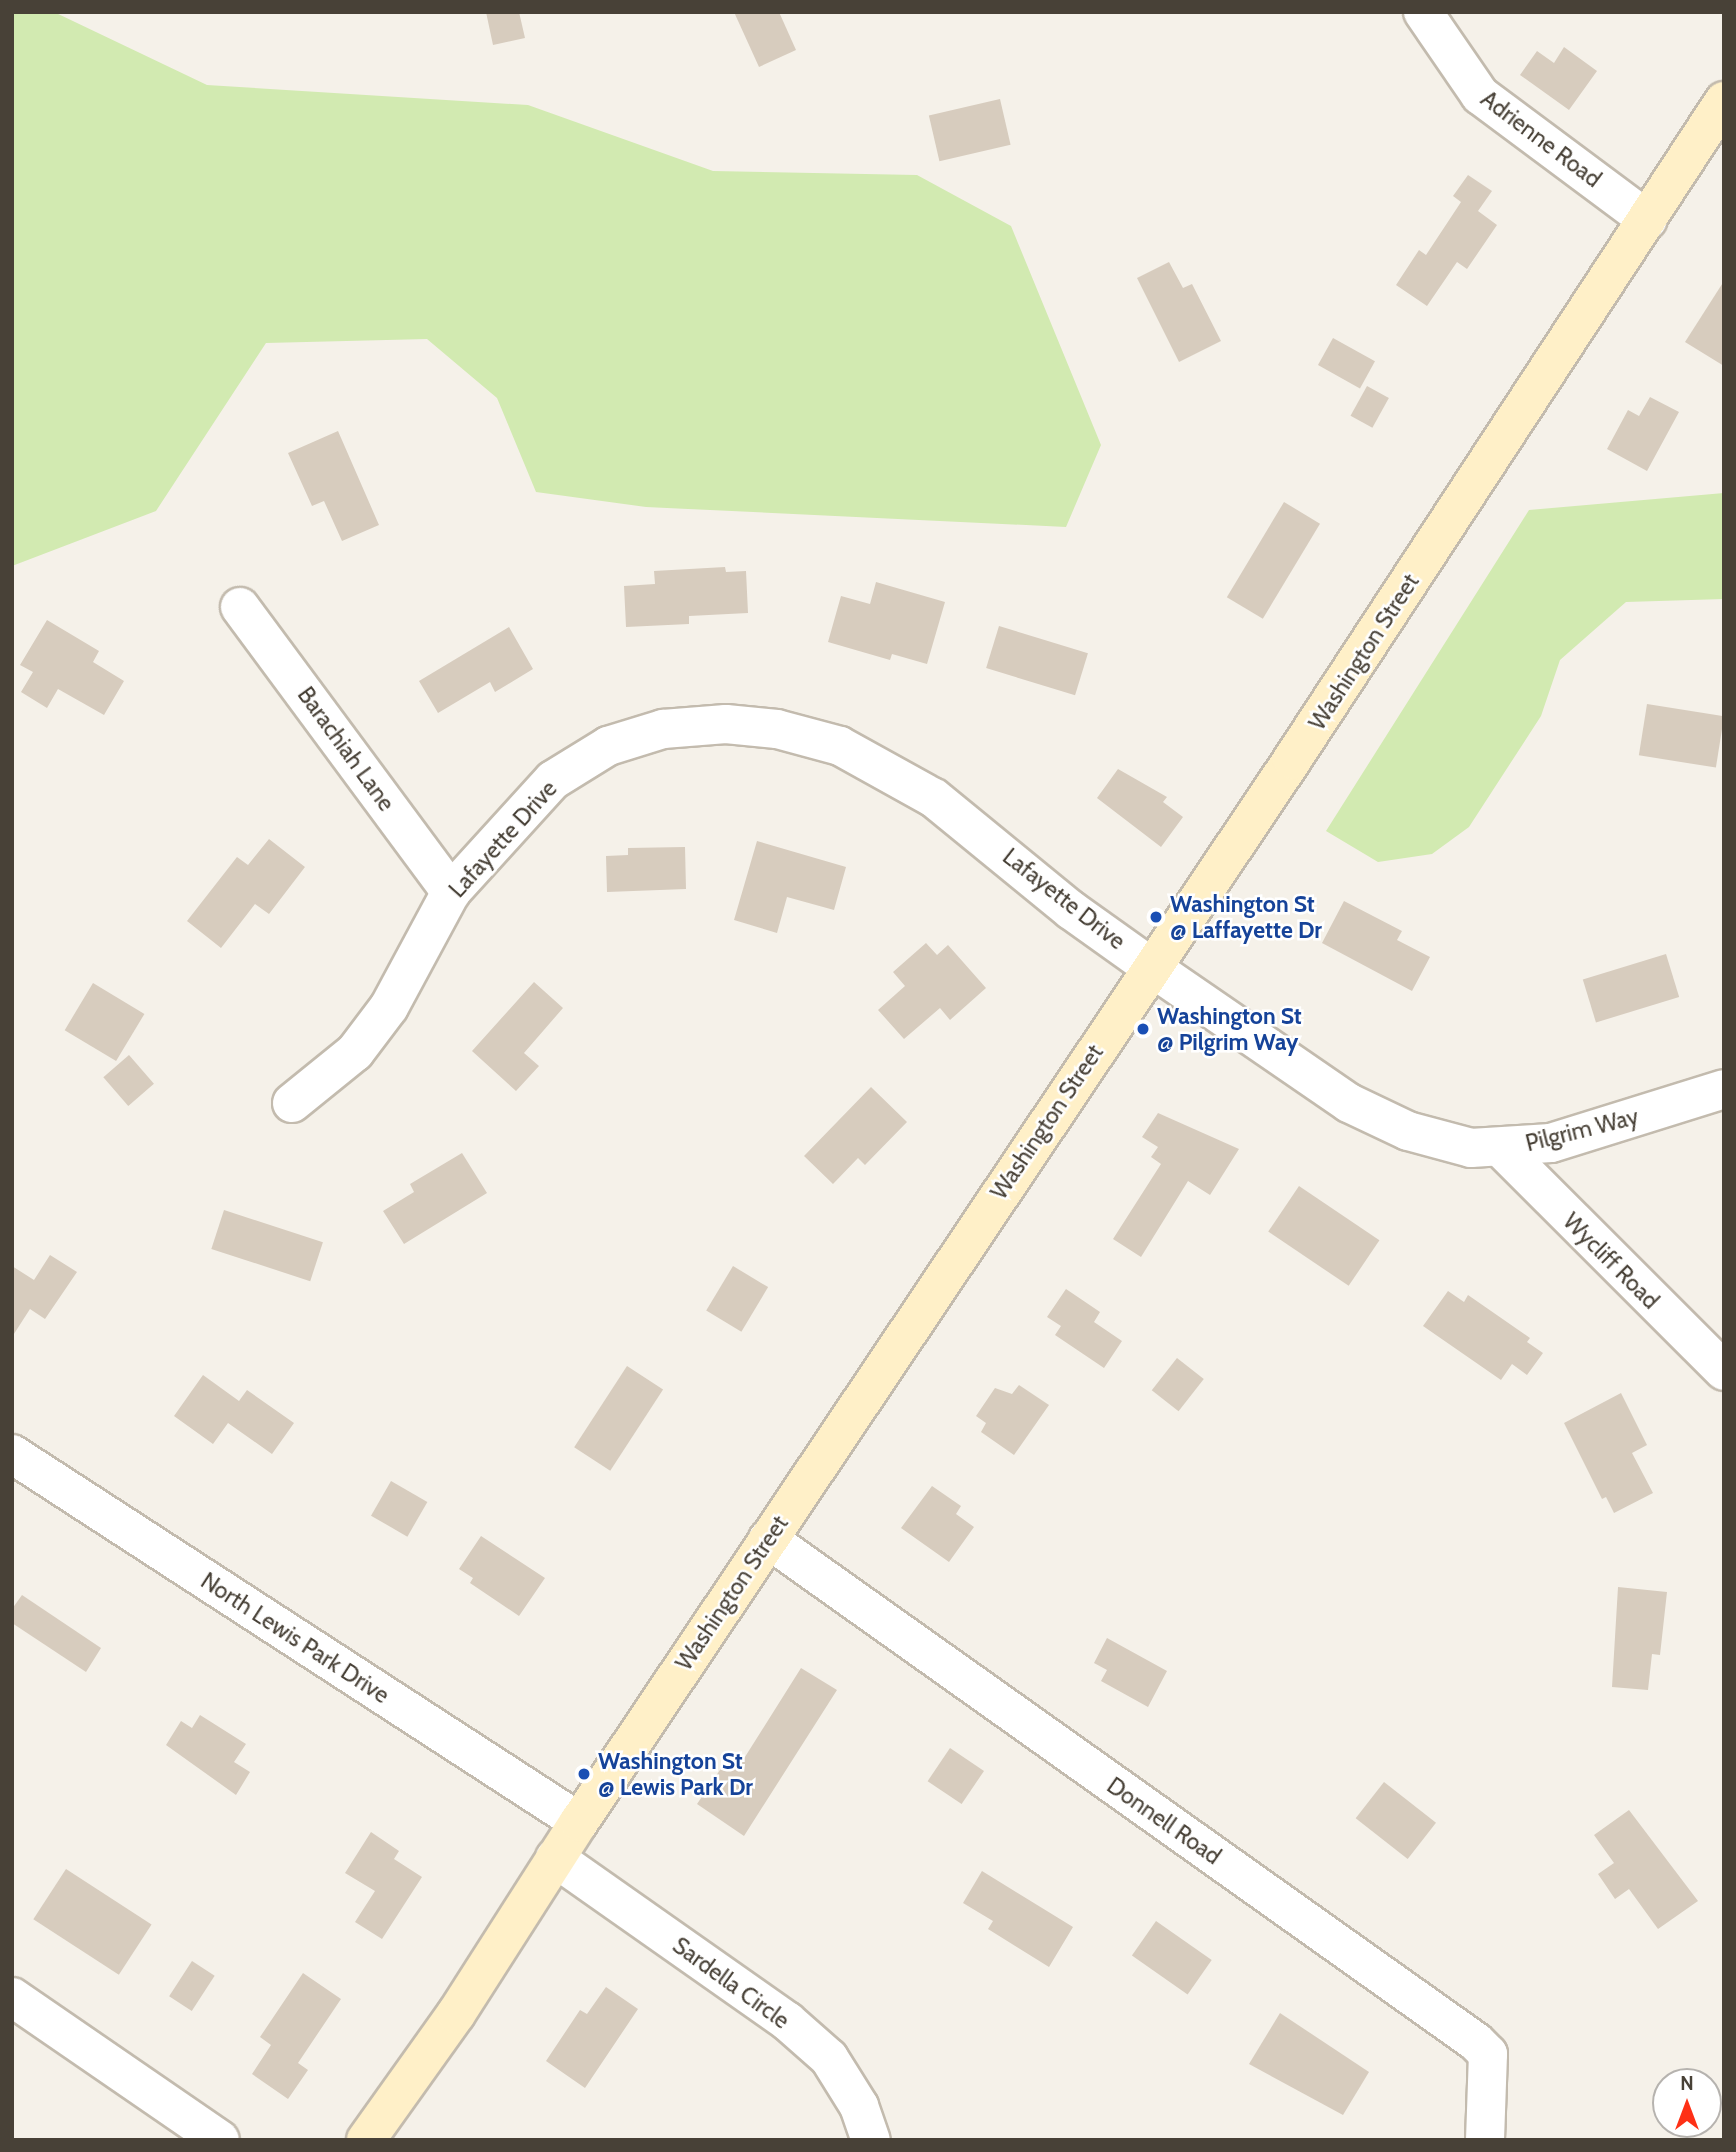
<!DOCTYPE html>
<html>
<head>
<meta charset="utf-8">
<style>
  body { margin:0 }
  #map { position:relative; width:1736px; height:2152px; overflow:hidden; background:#f5f1e9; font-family:Cabin,sans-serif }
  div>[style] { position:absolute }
  .green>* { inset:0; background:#d2eab1 }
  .building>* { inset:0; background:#d7ccbe; transform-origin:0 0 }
  .roads { filter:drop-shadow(2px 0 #c3bbae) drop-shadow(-2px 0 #c3bbae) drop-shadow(0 2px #c3bbae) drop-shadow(0 -2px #c3bbae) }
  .street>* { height:38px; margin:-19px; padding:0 19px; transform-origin:19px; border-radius:19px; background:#fff }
  .secondary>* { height:38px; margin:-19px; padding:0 19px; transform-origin:19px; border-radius:19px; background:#fff0c8 }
  .dots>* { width:19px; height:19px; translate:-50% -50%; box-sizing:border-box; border:4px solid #fff; border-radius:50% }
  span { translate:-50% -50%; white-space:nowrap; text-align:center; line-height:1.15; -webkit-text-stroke:5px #fff; paint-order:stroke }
  .street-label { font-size:23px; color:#484137 }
  .transit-label { font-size:23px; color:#164399; font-weight:700 }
  .left { translate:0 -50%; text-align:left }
  .frame { position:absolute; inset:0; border:14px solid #484137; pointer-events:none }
  .north { position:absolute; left:1652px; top:2068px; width:70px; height:70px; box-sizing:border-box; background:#fff; border:2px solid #b6b3af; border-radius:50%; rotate:0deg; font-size:19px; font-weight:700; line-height:28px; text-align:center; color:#484137 }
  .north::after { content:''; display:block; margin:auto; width:24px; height:32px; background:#fe3016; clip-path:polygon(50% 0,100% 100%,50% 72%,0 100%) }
</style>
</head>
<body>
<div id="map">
  <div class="green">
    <div style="clip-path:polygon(12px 12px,54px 12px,207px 85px,528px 105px,713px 171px,917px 175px,1011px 226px,1101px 445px,1066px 527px,646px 507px,536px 492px,497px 398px,427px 339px,266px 343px,156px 511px,12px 566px)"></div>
    <div style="clip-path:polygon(1724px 493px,1724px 599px,1626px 602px,1560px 660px,1541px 716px,1469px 827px,1432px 854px,1378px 862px,1326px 831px,1529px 510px)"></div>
  </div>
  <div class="building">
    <div style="clip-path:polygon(486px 12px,519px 12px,525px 38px,493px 45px)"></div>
    <div style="clip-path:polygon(734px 12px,779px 12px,796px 50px,759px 67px)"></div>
    <div style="clip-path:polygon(1564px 47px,1597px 71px,1569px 110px,1520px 75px,1537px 51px,1554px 63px)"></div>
    <div style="left:1000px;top:99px;width:47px;height:73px;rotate:77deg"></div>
    <div style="clip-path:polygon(1468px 175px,1492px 191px,1478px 211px,1497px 225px,1467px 269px,1457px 262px,1427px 306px,1396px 285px,1419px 250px,1426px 255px,1461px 202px,1453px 196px)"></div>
    <div style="clip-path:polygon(1169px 262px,1183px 288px,1192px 284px,1221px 341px,1179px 362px,1137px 278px)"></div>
    <div style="clip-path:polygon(1724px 281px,1724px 366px,1685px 342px)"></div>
    <div style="left:1333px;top:338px;width:48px;height:31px;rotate:29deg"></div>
    <div style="left:1367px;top:386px;width:25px;height:34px;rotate:29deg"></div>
    <div style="clip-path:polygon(1650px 397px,1679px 412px,1647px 471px,1607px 449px,1628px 410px,1639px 416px)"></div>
    <div style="clip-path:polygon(338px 431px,379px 525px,342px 541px,324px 501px,312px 506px,288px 453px)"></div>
    <div style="left:1284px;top:502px;width:42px;height:111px;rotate:31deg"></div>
    <div style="clip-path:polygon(725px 567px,726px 572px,746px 571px,748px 613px,689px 616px,689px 624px,626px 627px,624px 586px,655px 584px,654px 571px)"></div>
    <div style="clip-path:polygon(876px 582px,945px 602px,927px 664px,892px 654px,890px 660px,828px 642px,841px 596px,870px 604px)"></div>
    <div style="clip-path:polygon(47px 620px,99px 651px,93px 662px,124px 681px,104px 715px,58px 689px,47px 708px,21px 692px,33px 672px,20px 665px)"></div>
    <div style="left:999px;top:626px;width:93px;height:44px;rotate:17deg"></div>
    <div style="clip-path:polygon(509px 627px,533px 669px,495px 692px,490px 682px,438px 713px,419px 681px)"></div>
    <div style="left:1647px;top:704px;width:78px;height:52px;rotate:9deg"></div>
    <div style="clip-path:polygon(1118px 769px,1167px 797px,1163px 802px,1183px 817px,1161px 847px,1097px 798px)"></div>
    <div style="clip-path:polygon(269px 839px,305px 867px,269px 914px,255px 904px,221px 948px,187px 921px,237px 857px,248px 865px)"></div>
    <div style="clip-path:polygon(757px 841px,846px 867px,834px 910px,787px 897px,777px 933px,734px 920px)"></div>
    <div style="clip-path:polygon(685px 847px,686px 889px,607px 892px,606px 856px,628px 855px,628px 848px)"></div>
    <div style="clip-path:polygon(1344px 901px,1402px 931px,1397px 940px,1430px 957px,1412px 991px,1322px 943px)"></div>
    <div style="clip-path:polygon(926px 943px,937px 955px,948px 945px,986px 988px,950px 1020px,940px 1008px,904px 1039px,878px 1010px,905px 986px,893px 972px)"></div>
    <div style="left:1666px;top:954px;width:45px;height:87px;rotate:73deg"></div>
    <div style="clip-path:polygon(534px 982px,563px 1008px,524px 1053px,539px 1066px,516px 1091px,472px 1051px)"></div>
    <div style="left:93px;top:983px;width:60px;height:55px;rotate:31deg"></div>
    <div style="left:129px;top:1055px;width:38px;height:34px;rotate:49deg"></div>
    <div style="clip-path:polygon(871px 1087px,907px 1122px,865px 1165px,858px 1158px,833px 1184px,804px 1156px)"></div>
    <div style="clip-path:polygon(1158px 1113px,1239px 1149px,1210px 1195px,1188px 1181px,1141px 1257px,1113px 1239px,1161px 1164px,1151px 1157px,1158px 1147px,1142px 1137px)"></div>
    <div style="clip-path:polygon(462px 1153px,487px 1193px,404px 1244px,383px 1211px,414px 1192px,410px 1184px)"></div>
    <div style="left:1299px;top:1186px;width:97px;height:55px;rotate:34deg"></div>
    <div style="left:224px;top:1210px;width:104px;height:41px;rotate:18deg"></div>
    <div style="clip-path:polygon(50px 1255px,77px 1272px,45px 1319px,30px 1309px,12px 1337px,12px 1266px,34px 1280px)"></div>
    <div style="left:733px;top:1266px;width:41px;height:52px;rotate:31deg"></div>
    <div style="clip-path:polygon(1066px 1289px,1100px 1312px,1094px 1322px,1122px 1341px,1104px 1368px,1055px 1335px,1061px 1326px,1047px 1317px)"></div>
    <div style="clip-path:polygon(1448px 1291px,1464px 1302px,1468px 1295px,1530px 1338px,1527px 1342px,1543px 1353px,1527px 1375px,1512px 1364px,1501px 1380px,1423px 1326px)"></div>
    <div style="left:1177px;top:1358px;width:34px;height:41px;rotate:38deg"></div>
    <div style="left:627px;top:1366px;width:43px;height:97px;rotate:33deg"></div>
    <div style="clip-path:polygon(203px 1375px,239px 1401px,247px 1390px,294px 1423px,272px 1454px,228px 1423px,213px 1444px,174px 1416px)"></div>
    <div style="clip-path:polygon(1019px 1385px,1049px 1405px,1014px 1455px,981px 1432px,986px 1423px,976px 1416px,995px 1388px,1012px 1394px)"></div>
    <div style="clip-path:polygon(1621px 1393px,1647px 1445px,1632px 1453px,1653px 1493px,1614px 1513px,1606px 1497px,1602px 1499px,1564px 1423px)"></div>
    <div style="left:391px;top:1481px;width:42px;height:40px;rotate:30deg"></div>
    <div style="clip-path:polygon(932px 1486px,961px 1506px,956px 1514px,974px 1527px,949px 1562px,901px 1528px)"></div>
    <div style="clip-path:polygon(481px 1536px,545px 1578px,519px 1616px,470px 1583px,473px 1578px,459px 1569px)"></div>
    <div style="clip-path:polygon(1618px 1587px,1667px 1592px,1660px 1655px,1652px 1654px,1648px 1690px,1612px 1687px)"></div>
    <div style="clip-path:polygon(22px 1595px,101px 1648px,86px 1672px,12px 1623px,12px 1609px)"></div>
    <div style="clip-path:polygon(1107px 1638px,1167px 1671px,1148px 1707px,1101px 1681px,1107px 1670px,1094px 1663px)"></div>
    <div style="clip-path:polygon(801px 1668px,837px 1690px,744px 1836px,697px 1804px,726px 1761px,738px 1768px)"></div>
    <div style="clip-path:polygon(200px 1715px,246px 1744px,234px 1762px,250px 1772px,236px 1795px,166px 1745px,181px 1721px,192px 1728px)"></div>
    <div style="left:950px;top:1748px;width:41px;height:40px;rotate:34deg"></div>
    <div style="left:1384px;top:1782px;width:66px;height:46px;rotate:38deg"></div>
    <div style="clip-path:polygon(1629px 1810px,1698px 1901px,1658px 1929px,1629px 1889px,1615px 1899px,1598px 1874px,1614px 1863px,1594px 1835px)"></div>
    <div style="clip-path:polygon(371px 1832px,399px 1851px,394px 1859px,422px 1877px,382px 1939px,355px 1922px,375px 1891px,345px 1873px)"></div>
    <div style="left:66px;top:1869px;width:102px;height:60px;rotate:33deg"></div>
    <div style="clip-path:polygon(982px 1871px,1073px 1927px,1049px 1967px,988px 1929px,993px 1921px,963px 1903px)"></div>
    <div style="left:1156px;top:1921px;width:68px;height:42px;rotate:35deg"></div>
    <div style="left:192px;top:1961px;width:27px;height:42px;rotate:33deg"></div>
    <div style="clip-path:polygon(303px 1973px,341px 1999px,298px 2063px,308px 2070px,288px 2099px,252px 2074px,271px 2045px,260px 2037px)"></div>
    <div style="clip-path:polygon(606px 1987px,638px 2009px,585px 2088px,546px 2061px,580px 2010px,587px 2014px)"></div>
    <div style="clip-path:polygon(1280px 2013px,1369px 2072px,1343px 2115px,1249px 2064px)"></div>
  </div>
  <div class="roads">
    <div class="street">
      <div style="left:1423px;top:12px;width:101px;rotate:55.5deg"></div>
      <div style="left:1480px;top:95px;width:209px;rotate:36.7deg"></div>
      <div style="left:240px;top:607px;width:355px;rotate:53.5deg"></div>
      <div style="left:292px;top:1103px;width:81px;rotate:-39deg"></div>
      <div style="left:355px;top:1052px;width:56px;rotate:-52.9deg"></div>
      <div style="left:389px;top:1007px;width:131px;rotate:-61.7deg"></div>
      <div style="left:451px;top:892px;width:151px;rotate:-47.7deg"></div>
      <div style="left:553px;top:780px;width:65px;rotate:-31.7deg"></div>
      <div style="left:608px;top:746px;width:58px;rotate:-17.2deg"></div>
      <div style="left:663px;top:729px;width:63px;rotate:-4.5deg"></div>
      <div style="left:726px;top:724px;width:51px;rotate:5.6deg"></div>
      <div style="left:777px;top:729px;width:65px;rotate:15.1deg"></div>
      <div style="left:840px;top:746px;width:107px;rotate:29deg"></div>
      <div style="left:934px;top:798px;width:177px;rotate:39.3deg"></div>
      <div style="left:1071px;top:910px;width:98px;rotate:35.5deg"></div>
      <div style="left:1151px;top:967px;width:240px;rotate:34.5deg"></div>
      <div style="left:1349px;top:1103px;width:65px;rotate:25.4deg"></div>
      <div style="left:1408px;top:1131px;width:65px;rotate:15.1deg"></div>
      <div style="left:1471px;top:1148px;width:80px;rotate:-3.6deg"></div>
      <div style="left:1551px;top:1143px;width:181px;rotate:-17.3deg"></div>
      <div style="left:1501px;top:1148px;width:315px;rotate:45deg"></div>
      <div style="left:12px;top:1454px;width:676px;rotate:32.98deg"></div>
      <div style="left:768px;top:1539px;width:868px;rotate:35.39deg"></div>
      <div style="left:1476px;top:2042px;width:17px;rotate:45deg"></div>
      <div style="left:1488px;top:2054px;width:86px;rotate:92deg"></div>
      <div style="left:555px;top:1858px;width:284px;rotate:35.1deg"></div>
      <div style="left:787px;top:2021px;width:56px;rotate:41.4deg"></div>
      <div style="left:829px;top:2058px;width:57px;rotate:58deg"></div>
      <div style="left:859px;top:2106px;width:36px;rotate:71deg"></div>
      <div style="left:12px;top:1997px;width:252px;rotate:34.5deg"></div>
    </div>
    <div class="secondary">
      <div style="left:366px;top:2140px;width:155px;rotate:-54.5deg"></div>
      <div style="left:456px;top:2014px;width:228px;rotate:-57.4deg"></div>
      <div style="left:579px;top:1822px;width:1279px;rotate:-56.12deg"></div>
      <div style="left:1292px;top:760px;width:788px;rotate:-56.75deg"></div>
    </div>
  </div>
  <div class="dots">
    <div style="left:1156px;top:917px;background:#1a4fb4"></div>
    <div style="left:1143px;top:1029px;background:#1a4fb4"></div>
    <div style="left:584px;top:1774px;background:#1a4fb4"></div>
  </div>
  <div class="street-label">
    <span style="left:1541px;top:139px;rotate:37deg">Adrienne Road</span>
    <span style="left:1364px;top:652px;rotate:-57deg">Washington Street</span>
    <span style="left:346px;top:749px;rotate:54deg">Barachiah Lane</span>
    <span style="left:503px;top:839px;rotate:-48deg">Lafayette Drive</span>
    <span style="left:1064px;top:899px;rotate:38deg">Lafayette Drive</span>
    <span style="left:1047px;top:1122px;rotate:-56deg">Washington Street</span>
    <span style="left:1582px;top:1130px;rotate:-14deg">Pilgrim Way</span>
    <span style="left:1611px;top:1261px;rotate:45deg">Wycliff Road</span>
    <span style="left:732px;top:1593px;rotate:-56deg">Washington Street</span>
    <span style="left:295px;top:1638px;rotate:33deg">North Lewis Park Drive</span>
    <span style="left:1164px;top:1821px;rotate:35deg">Donnell Road</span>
    <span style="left:731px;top:1983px;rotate:36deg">Sardella Circle</span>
  </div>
  <div class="transit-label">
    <span class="left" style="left:1170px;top:917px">Washington St<br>@ Laffayette Dr</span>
    <span class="left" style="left:1157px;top:1029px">Washington St<br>@ Pilgrim Way</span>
    <span class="left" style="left:598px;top:1774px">Washington St<br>@ Lewis Park Dr</span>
  </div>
  <div class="frame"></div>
  <div class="north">N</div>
</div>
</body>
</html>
